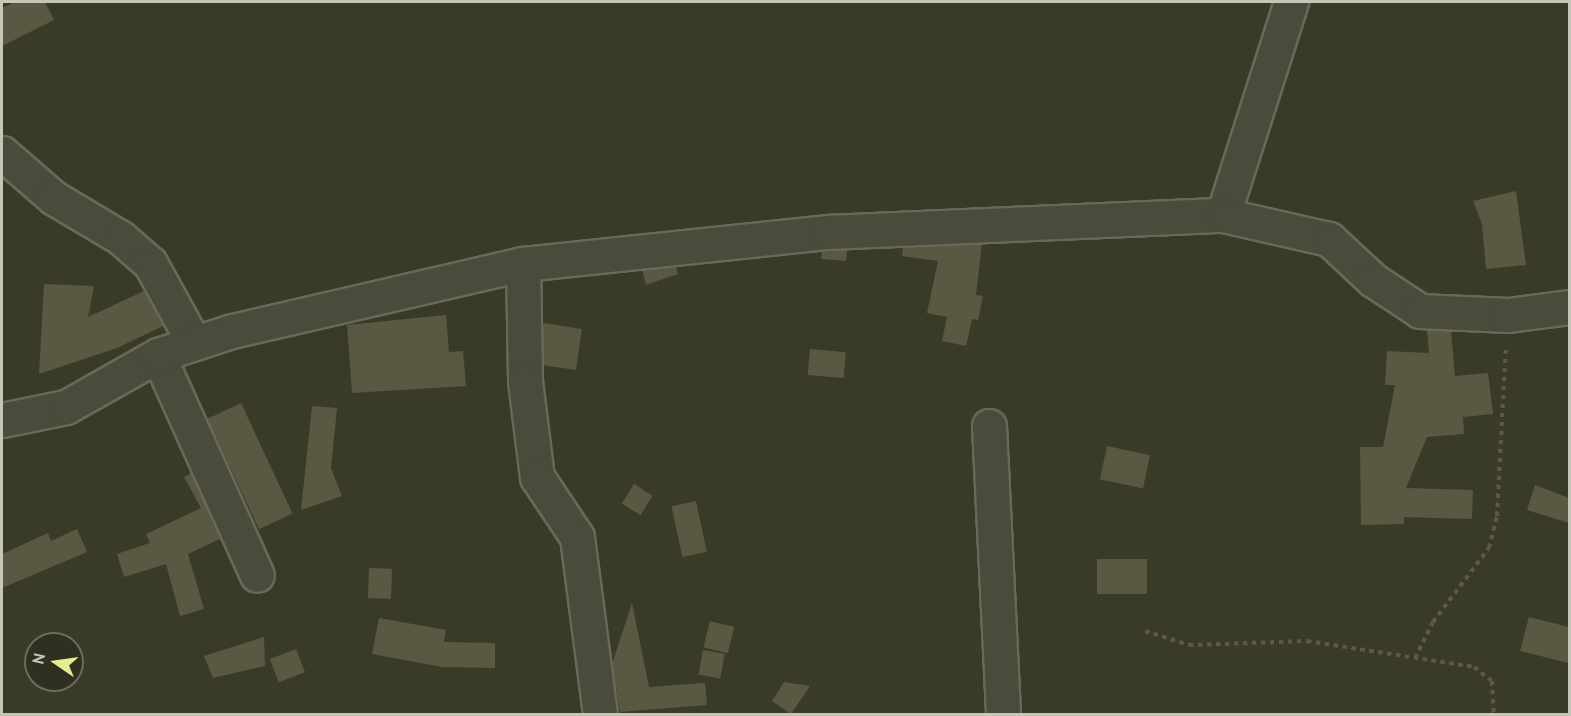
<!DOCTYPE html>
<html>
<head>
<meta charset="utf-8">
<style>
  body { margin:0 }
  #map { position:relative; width:1571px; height:716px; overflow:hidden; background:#3a3b27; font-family:"PT Sans",sans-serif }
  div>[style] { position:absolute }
  .building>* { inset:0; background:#595943; transform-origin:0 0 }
  .path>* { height:4px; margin-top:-2px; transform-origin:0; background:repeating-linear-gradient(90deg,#5f574d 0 4.5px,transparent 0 9px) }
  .roads { filter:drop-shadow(2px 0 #686958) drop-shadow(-2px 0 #686958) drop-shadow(0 2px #686958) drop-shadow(0 -2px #686958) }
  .minor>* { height:33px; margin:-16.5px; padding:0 16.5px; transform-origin:16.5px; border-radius:16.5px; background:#4a4b3a }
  span { translate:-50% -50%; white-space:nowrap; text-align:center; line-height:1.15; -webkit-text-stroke:6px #2f301f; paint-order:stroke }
  .frame { position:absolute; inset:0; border:3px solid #c5c6b6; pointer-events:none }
  .north { position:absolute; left:24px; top:632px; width:60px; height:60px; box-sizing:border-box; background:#2f301f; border:2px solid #6b6c5b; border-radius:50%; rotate:283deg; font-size:16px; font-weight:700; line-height:24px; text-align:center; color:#c5c6b6 }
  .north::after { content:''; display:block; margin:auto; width:21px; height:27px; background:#e6eb96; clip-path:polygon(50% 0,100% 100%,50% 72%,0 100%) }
</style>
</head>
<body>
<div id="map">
  <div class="building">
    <div style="clip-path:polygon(15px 2px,45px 2px,54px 20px,2px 46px,2px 8px)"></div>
    <div style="clip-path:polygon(1516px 191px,1526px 265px,1486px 269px,1482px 224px,1473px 201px)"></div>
    <div style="clip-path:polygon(982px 244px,976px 295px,983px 296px,978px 320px,972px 319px,966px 346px,942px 341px,947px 317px,927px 313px,938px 261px,902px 256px,903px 248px)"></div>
    <div style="clip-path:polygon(847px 250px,846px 261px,821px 259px,822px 252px)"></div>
    <div style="clip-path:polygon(676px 267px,678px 274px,646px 285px,642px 270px)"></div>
    <div style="clip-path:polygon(44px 284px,94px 286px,88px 317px,144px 291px,163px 326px,117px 348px,39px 374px)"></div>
    <div style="clip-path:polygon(446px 315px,449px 352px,463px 351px,466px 386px,352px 393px,347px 325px)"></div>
    <div style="clip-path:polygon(543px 323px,582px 329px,576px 370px,543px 365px)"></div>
    <div style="clip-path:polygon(1427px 330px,1451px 331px,1455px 376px,1488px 373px,1493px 414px,1463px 417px,1464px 434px,1427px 437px,1406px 488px,1473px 490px,1472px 519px,1404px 517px,1404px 524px,1361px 525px,1360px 447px,1383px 447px,1395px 385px,1385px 385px,1387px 351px,1429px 353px)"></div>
    <div style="left:810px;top:349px;width:36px;height:26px;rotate:5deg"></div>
    <div style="left:241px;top:403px;width:122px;height:37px;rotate:65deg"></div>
    <div style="clip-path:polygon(312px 406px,337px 408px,331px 468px,342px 496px,301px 510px)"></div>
    <div style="left:1107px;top:446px;width:44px;height:34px;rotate:12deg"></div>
    <div style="clip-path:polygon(191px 473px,220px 539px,188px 554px,204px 609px,180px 616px,166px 564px,124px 577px,117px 554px,150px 543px,146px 534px,201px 508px,184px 477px)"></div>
    <div style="left:634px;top:484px;width:22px;height:23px;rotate:32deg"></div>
    <div style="clip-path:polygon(1535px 485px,1569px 498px,1569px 523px,1527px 510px)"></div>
    <div style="left:696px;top:501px;width:52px;height:25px;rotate:78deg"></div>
    <div style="clip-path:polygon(77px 529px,87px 552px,2px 588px,2px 554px,48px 533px,51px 541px)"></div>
    <div style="left:1097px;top:559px;width:50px;height:35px"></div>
    <div style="left:369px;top:568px;width:23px;height:30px;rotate:2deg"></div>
    <div style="clip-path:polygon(632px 603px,649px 687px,705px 683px,707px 705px,620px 712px,612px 664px)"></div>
    <div style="clip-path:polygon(1529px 617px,1569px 627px,1569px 663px,1520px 651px)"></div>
    <div style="clip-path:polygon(379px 618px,446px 630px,444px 642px,495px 643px,495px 668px,442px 667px,372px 654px)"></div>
    <div style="left:710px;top:621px;width:25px;height:27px;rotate:14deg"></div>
    <div style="clip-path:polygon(264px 637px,265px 666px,213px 678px,204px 656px)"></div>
    <div style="left:296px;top:649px;width:25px;height:28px;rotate:69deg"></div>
    <div style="left:703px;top:650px;width:22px;height:25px;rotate:10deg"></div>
    <div style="clip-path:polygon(784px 682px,810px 686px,791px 714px,772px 701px)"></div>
  </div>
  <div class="path">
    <div style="left:1145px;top:631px;width:46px;rotate:17.7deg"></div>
    <div style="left:1189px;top:645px;width:118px;rotate:-1.9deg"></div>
    <div style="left:1307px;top:641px;width:169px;rotate:8.8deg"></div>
    <div style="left:1474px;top:667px;width:23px;rotate:38deg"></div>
    <div style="left:1492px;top:681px;width:33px;rotate:87deg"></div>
    <div style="left:1415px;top:658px;width:40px;rotate:-63.4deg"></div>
    <div style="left:1433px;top:622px;width:93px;rotate:-52.9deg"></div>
    <div style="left:1489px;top:548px;width:33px;rotate:-76deg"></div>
    <div style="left:1497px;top:516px;width:169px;rotate:-87deg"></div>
  </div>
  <div class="roads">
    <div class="minor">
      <div style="left:2px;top:153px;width:69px;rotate:40.9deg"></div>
      <div style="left:54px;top:198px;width:78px;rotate:30.8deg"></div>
      <div style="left:121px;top:238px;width:38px;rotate:41deg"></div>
      <div style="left:150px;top:263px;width:91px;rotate:61.2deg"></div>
      <div style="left:1223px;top:215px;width:224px;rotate:-72.3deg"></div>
      <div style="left:523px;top:264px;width:117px;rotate:89deg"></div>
      <div style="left:525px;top:381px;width:97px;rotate:82.9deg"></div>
      <div style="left:537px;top:477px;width:72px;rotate:56.3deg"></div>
      <div style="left:577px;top:537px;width:178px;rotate:82.6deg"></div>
      <div style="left:158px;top:355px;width:241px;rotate:65.8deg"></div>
      <div style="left:2px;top:420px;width:65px;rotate:-11.5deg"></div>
      <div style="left:66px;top:407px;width:106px;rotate:-29.5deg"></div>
      <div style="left:158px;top:355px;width:78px;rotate:-18deg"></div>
      <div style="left:232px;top:331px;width:299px;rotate:-13deg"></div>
      <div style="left:523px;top:264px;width:307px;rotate:-6deg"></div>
      <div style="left:828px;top:232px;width:395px;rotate:-2.5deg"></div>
      <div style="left:1223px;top:215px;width:109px;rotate:12.8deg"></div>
      <div style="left:1329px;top:239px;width:60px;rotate:43deg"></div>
      <div style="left:1373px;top:280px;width:56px;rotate:33.4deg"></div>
      <div style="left:1420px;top:311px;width:88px;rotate:2.6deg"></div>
      <div style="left:1508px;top:315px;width:63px;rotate:-7.4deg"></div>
      <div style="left:989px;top:426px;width:288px;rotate:87.2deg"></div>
    </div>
  </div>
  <div class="frame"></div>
  <div class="north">N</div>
</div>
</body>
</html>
